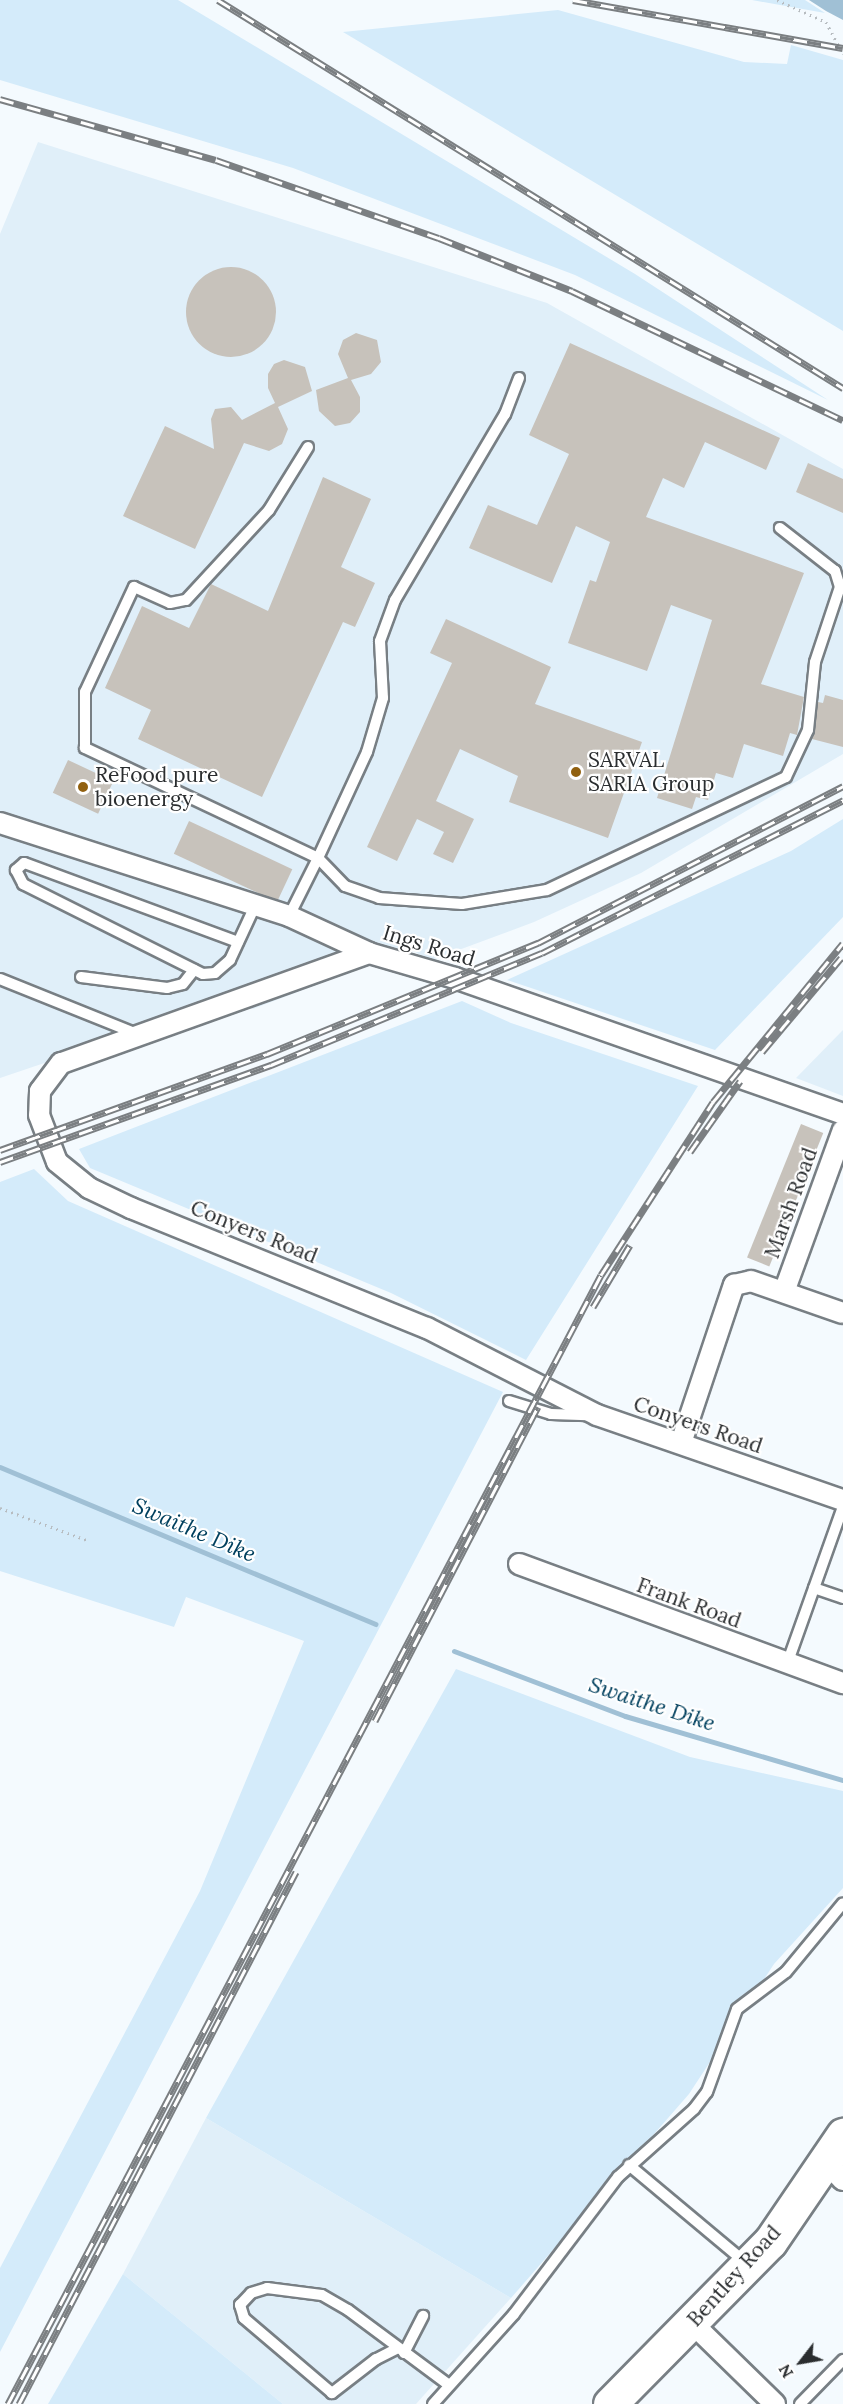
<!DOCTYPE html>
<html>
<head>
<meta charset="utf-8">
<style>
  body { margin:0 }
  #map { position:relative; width:843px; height:2404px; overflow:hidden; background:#f4fafe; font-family:Lora,serif }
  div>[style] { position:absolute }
  .built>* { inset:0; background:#e0eff9 }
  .green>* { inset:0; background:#d4ebfa }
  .water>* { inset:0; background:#a0c0d5 }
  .stream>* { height:5px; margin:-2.5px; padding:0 2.5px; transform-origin:2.5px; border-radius:2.5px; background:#a0c0d5 }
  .building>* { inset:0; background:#c7c2bb; transform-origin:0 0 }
  .round { border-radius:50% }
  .path>* { height:3px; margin-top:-1.5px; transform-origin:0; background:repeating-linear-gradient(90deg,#b7bcc0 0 1.5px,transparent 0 6px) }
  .roads { filter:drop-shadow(2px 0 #787f84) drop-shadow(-2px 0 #787f84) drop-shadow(0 2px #787f84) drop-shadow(0 -2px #787f84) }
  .service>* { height:10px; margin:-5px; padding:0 5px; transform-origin:5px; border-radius:5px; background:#fff }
  .minor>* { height:20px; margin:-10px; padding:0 10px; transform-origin:10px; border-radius:10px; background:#fff }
  .trunk>* { height:33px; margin:-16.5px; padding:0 16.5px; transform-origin:16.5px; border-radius:16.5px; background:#fff }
  .rail>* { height:7px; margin-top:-3.5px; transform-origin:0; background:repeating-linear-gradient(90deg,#fff 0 14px,#7b7f82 0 28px); box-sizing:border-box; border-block:2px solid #7b7f82 }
  .dots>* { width:16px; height:16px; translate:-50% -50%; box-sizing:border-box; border:3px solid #fff; border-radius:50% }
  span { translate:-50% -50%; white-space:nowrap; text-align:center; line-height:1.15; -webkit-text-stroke:4.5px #fff; paint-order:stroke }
  .poi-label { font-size:21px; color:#2a2d2f }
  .left { translate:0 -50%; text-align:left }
  .street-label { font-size:21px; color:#2a2d2f }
  .water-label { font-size:22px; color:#01405e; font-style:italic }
  .north { position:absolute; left:771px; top:2332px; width:60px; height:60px; -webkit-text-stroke:4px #fff; paint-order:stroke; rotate:239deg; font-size:16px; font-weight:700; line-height:24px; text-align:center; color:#2a2d2f }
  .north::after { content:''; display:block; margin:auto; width:21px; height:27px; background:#2a2d2f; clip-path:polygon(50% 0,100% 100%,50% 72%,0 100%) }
</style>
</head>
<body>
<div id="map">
  <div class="built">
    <div style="clip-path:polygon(38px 142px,547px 303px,843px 469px,843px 754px,641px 873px,534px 922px,429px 961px,411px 949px,253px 1009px,219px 1004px,0 1078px,0 234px)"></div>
    <div style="clip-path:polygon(843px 1030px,843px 1096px,796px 1078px)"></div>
    <div style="clip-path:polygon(206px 2118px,511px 2298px,416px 2404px,283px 2404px,123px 2274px)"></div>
  </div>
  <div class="green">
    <div style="clip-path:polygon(0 0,178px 0,635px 274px,828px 400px,575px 275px,293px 168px,0 80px)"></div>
    <div style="clip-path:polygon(752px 0,805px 0,825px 13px)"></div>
    <div style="clip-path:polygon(558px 10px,744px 62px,787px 64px,791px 45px,843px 60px,843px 331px,343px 32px)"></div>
    <div style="clip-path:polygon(843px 819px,843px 917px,715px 1050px,507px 980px,791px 851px)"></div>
    <div style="clip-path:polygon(462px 1001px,511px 1023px,698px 1086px,526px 1360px,391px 1293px,90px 1168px,79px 1149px)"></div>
    <div style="clip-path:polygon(34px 1169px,68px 1201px,503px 1392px,0 2352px,0 2268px,200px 1891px,304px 1641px,186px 1597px,174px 1627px,0 1571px,0 1182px)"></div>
    <div style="clip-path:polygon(456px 1669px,690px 1757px,843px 1791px,843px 1888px,774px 1964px,689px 2094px,511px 2298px,206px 2118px)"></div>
    <div style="clip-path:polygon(123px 2274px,283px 2404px,48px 2404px)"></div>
  </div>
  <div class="water">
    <div style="clip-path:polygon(809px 0,843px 0,843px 20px,826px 11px)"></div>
  </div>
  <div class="stream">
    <div style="left:0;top:1467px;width:407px;rotate:22.7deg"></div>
    <div style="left:454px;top:1651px;width:183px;rotate:20.8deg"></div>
    <div style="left:625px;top:1716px;width:227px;rotate:16.4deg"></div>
  </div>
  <div class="building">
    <div class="round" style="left:186px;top:267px;width:90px;height:90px"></div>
    <div style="clip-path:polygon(356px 333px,377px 340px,381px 362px,371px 374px,351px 380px,360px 397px,360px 412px,350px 423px,335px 426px,319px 411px,316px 390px,348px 378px,338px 354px,343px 340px)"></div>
    <div style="clip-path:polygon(570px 343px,780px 438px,766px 470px,705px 442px,684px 488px,663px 478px,646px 517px,804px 573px,761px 684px,804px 697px,797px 735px,790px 733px,783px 756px,744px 744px,733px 778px,716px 773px,708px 800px,696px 797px,692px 809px,657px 798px,712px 620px,671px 605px,647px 671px,568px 643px,590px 580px,596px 582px,610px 542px,576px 526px,552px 583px,469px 548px,488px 505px,537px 525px,569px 454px,529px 435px)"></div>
    <div style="clip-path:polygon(284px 360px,305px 367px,312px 391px,278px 407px,288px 429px,282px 444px,269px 451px,244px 443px,195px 549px,123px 516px,165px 426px,214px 449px,211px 419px,215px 409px,231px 407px,242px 420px,275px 403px,268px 388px,268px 374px,274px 364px)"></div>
    <div style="clip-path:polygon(808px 463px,843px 479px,843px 513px,796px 492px)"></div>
    <div style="clip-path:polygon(323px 477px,371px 499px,341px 567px,375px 583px,355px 627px,343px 622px,262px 797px,138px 739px,151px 710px,105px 688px,142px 606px,189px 628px,211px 584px,268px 611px)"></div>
    <div style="clip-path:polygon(446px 619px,551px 667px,535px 704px,642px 742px,608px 838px,509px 802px,518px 776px,460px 749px,436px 801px,474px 819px,453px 863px,433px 854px,444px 832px,417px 819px,397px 861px,367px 847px,452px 663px,430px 653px)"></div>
    <div style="clip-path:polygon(825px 695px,843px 700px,843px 747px,812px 739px,818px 702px,823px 703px)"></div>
    <div style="left:68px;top:760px;width:50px;height:36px;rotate:25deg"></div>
    <div style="left:189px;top:821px;width:114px;height:36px;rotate:25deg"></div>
    <div style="left:801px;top:1124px;width:24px;height:144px;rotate:22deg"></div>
  </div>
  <div class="path">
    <div style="left:777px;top:0;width:54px;rotate:24.2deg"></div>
    <div style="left:826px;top:22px;width:36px;rotate:62deg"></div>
    <div style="left:0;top:1508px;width:95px;rotate:20.3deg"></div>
  </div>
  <div class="roads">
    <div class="service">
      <div style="left:519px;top:378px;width:39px;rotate:111deg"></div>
      <div style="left:505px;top:414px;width:216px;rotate:120.6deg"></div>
      <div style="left:395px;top:600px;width:44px;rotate:110.1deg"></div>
      <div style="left:380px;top:641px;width:57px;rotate:87deg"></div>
      <div style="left:383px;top:698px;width:56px;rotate:106.5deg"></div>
      <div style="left:367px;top:752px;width:117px;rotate:114.8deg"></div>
      <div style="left:318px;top:858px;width:39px;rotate:46deg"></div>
      <div style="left:345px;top:886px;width:36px;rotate:19deg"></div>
      <div style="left:379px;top:898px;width:83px;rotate:4.1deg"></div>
      <div style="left:462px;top:904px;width:86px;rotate:-9.4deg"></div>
      <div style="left:547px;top:890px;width:264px;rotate:-25.3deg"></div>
      <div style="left:786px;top:777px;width:52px;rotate:-64.9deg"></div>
      <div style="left:808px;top:730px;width:68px;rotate:-84.1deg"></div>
      <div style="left:815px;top:662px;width:79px;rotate:-71.6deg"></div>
      <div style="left:840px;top:587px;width:17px;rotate:-107deg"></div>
      <div style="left:835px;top:571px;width:70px;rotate:-142deg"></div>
      <div style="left:289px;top:916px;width:65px;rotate:-63.4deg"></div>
      <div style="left:318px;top:858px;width:258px;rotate:-154.7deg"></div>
      <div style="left:85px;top:748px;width:56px;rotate:-90deg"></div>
      <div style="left:85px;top:692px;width:116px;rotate:-65deg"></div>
      <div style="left:134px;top:587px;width:39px;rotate:24deg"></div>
      <div style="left:170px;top:603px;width:16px;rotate:-11deg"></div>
      <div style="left:186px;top:600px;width:122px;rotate:-47.3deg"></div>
      <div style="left:269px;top:510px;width:74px;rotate:-58.2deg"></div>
      <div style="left:238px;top:942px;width:228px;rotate:-159.7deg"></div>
      <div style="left:24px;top:863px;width:11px;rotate:139deg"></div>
      <div style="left:16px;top:870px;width:16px;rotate:63deg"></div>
      <div style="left:23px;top:884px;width:201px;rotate:26.6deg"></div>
      <div style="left:203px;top:974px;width:12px;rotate:-5deg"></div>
      <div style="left:215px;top:973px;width:20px;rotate:-41deg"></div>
      <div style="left:230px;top:960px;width:60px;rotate:-65.2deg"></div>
      <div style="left:81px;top:977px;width:87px;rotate:7.3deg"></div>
      <div style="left:167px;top:988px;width:16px;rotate:-14deg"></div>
      <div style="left:183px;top:984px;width:18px;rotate:-52deg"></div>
      <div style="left:0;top:979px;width:150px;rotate:21.9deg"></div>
      <div style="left:509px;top:1401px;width:44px;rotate:17.2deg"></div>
      <div style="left:551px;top:1414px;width:37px;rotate:2deg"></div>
      <div style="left:814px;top:1588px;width:31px;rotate:19deg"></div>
      <div style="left:787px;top:1664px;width:167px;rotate:-70.4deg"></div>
      <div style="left:629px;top:2165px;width:153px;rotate:39.9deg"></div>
      <div style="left:398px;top:2348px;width:25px;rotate:153deg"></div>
      <div style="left:376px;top:2359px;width:56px;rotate:142.3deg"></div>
      <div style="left:332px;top:2393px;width:116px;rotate:-139.6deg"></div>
      <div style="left:244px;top:2318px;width:14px;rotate:-107deg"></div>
      <div style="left:240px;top:2305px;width:16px;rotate:-47deg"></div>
      <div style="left:251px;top:2293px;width:17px;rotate:-17deg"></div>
      <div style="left:267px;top:2288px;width:55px;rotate:7.3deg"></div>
      <div style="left:322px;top:2295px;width:30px;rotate:30deg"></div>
      <div style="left:348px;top:2310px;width:126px;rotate:36.6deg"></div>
      <div style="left:404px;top:2353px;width:42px;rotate:-62.8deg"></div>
      <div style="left:433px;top:2404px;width:121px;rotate:-48deg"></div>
      <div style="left:514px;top:2314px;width:172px;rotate:-52.8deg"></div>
      <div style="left:618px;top:2177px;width:102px;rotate:-41.8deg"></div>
      <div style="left:694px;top:2109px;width:21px;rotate:-53deg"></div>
      <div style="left:707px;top:2092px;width:88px;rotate:-70.1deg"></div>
      <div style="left:737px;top:2009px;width:61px;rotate:-37.1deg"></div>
      <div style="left:786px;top:1972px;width:89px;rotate:-50.4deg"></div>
      <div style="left:800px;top:2404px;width:62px;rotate:-45.7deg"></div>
    </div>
    <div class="minor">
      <div style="left:0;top:823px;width:304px;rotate:17.8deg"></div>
      <div style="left:289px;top:916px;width:88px;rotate:24.8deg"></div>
      <div style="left:369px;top:953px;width:90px;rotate:16.2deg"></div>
      <div style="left:455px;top:978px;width:411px;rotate:19.3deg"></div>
      <div style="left:369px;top:953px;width:327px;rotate:160.3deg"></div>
      <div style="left:61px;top:1063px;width:35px;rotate:127deg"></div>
      <div style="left:40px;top:1091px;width:24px;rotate:92deg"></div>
      <div style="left:39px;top:1115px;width:50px;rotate:69deg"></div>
      <div style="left:57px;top:1162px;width:41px;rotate:39.1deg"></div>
      <div style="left:89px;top:1188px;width:47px;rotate:25.5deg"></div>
      <div style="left:131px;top:1208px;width:319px;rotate:22.1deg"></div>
      <div style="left:427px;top:1328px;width:191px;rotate:27.1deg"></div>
      <div style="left:597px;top:1415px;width:260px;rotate:19.1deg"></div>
      <div style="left:784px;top:1292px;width:172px;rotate:-70deg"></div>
      <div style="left:681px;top:1443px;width:167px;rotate:-71.5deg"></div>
      <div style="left:734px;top:1285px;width:17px;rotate:-13deg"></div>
      <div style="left:751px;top:1281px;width:97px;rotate:19.2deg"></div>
      <div style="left:519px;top:1564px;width:345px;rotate:20.2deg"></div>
      <div style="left:825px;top:2161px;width:26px;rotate:47deg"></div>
      <div style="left:692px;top:2323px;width:116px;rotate:44.3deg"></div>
    </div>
    <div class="trunk">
      <div style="left:610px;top:2404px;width:228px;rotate:-45.4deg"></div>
      <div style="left:770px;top:2242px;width:130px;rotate:-55.7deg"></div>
    </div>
  </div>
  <div class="rail">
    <div style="left:218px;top:0;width:736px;rotate:31.83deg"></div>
    <div style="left:573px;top:0;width:274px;rotate:10.1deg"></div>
    <div style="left:0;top:99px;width:224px;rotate:15.8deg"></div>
    <div style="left:216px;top:160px;width:236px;rotate:19.3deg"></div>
    <div style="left:439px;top:238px;width:143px;rotate:21.7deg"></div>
    <div style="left:572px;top:291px;width:300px;rotate:25.5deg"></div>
    <div style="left:762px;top:1052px;width:123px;rotate:-50deg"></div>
    <div style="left:0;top:1150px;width:284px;rotate:-19.8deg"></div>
    <div style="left:267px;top:1054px;width:293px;rotate:-22.3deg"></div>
    <div style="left:538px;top:943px;width:343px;rotate:-27.2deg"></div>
    <div style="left:690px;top:1152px;width:87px;rotate:-54.8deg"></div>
    <div style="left:0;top:1162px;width:288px;rotate:-19.7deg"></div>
    <div style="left:271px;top:1065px;width:293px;rotate:-22.5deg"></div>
    <div style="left:542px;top:953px;width:338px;rotate:-26.9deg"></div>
    <div style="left:593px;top:1307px;width:72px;rotate:-59.2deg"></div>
    <div style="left:375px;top:1721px;width:354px;rotate:-62.6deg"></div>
    <div style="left:8px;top:2404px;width:1275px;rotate:-62.29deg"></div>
    <div style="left:601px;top:1275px;width:206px;rotate:-57.1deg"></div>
    <div style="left:713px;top:1102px;width:205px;rotate:-50.7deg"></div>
    <div style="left:19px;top:2404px;width:600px;rotate:-62.5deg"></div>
  </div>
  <div class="dots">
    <div style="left:576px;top:772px;background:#91600f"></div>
    <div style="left:83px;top:787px;background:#91600f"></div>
  </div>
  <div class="poi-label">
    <span class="left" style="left:588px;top:772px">SARVAL<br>SARIA Group</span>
    <span class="left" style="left:95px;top:787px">ReFood pure<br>bioenergy</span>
  </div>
  <div class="street-label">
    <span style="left:429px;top:946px;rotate:17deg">Ings Road</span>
    <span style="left:791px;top:1203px;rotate:-70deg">Marsh Road</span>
    <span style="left:254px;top:1232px;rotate:22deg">Conyers Road</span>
    <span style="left:698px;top:1425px;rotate:19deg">Conyers Road</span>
    <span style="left:689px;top:1603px;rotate:20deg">Frank Road</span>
    <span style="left:734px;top:2276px;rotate:-48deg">Bentley Road</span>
  </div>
  <div class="water-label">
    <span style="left:194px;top:1530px;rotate:23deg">Swaithe Dike</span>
    <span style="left:652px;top:1704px;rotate:18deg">Swaithe Dike</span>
  </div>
  <div class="north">N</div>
</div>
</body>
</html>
